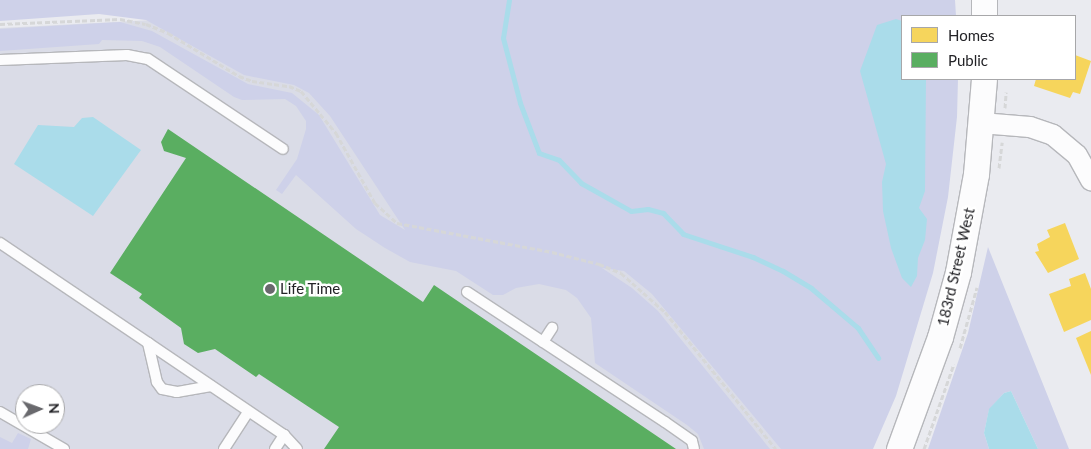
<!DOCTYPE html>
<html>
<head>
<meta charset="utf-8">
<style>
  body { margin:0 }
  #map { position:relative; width:1091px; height:449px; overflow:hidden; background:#eaebf0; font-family:Lato,sans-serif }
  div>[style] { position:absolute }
  .built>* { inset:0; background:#dadce7 }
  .green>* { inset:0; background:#ced1e9 }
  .water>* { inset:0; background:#aadcea }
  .homes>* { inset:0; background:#f6d55c }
  .public>* { inset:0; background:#5aae61 }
  .stream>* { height:5px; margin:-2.5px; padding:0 2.5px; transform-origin:2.5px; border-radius:2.5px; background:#aadcea }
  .path>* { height:3px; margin-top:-1.5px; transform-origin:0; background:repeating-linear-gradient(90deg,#d6d7d8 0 5px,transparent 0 7.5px) }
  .roads { filter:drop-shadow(1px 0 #b6b7bb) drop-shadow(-1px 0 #b6b7bb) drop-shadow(0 1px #b6b7bb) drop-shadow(0 -1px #b6b7bb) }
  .service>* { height:10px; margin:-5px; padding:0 5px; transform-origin:5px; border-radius:5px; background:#fcfcfd }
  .minor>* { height:20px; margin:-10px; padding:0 10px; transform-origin:10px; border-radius:10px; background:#fcfcfd }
  .tertiary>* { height:25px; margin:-12.5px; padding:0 12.5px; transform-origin:12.5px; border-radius:12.5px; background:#fcfcfd }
  .dots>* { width:14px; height:14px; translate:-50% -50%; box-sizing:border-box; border:2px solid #fff; border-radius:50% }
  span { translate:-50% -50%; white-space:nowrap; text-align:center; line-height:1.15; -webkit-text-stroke:5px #fff; paint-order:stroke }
  .street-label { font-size:15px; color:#232327 }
  .poi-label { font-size:15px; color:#232327 }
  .left { translate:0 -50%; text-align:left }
  .legend { position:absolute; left:901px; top:15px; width:175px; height:65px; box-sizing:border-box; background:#fff; border:1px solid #a7a7a9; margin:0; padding:6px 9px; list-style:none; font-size:15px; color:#232327 }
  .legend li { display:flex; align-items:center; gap:10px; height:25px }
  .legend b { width:25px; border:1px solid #a7a7a9 }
  .north { position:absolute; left:15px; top:384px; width:50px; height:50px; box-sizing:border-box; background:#fff; border:1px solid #a7a7a9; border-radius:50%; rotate:88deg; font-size:14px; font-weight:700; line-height:20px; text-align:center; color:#232327 }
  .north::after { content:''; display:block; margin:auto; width:18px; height:22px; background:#69696d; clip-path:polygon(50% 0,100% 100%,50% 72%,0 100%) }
</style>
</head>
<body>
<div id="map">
  <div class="built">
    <div style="clip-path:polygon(evenodd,210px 17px,687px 281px,873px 449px,0 449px,0 28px,210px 17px,25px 394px,55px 394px,55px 424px,25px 424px,25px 394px)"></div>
  </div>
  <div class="green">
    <div style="clip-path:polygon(0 0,955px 0,956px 16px,902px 16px,902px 79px,958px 79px,957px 117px,948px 197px,933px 273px,896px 396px,873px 449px,781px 449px,652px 294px,624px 271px,602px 268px,632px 288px,658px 311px,770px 449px,704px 449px,698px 434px,687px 425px,595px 363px,591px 318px,577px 298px,566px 290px,539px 284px,516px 288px,503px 295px,493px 295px,456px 271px,410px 262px,385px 248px,356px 229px,296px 175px,282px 194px,276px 190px,297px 159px,306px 129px,306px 121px,296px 106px,285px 99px,242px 100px,234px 97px,160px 47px,142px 41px,102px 40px,99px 44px,0 51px,0 29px,120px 22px,152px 31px,248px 84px,292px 93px,319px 115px,380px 215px,405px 230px,330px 116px,309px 93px,294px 85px,244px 75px,146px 20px,99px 14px,0 21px)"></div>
    <div style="clip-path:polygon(988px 247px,1069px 449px,1038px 449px,1011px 391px,1004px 393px,989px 410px,984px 433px,989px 449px,928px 449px,968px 333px)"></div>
    <div style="clip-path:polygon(18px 433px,31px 439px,28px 449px,0 449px,0 437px,12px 443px)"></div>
  </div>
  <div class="water">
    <div style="clip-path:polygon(896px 19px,902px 21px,902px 79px,926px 79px,925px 191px,919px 208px,927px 219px,925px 240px,918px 258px,917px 276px,911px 287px,902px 278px,891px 248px,883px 211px,882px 182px,886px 164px,860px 71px,877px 25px)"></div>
    <div style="clip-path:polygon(93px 117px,141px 150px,93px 216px,14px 164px,38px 125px,74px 127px,82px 118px)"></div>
    <div style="clip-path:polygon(1011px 391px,1038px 449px,989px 449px,984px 433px,989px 409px,1004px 393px)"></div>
  </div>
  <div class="homes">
    <div style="clip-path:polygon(1075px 55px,1091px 61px,1080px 94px,1073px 92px,1070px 98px,1034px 86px,1036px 79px,1075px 79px)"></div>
    <div style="clip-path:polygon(1065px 223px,1079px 259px,1048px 273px,1035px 252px,1039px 251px,1037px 244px,1050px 237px,1047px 230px)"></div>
    <div style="clip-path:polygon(1085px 273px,1091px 289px,1091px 320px,1064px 332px,1049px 294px,1071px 286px,1069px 279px)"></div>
    <div style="clip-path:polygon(1091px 331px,1091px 375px,1076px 338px)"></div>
  </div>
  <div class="public">
    <div style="clip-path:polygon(168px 129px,423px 302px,434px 285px,676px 449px,324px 449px,339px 427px,259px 374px,256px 377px,215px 349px,198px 353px,184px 344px,181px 328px,139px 298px,142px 294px,110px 273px,186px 158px,164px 151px,161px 142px)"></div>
  </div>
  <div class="stream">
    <div style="left:509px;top:0;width:38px;rotate:99deg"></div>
    <div style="left:503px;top:38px;width:67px;rotate:75.3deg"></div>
    <div style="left:520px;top:103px;width:53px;rotate:69.2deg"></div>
    <div style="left:539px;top:153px;width:21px;rotate:19deg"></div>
    <div style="left:559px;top:160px;width:32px;rotate:46deg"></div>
    <div style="left:581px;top:183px;width:57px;rotate:29.2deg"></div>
    <div style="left:631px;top:211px;width:17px;rotate:-7deg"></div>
    <div style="left:648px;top:209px;width:16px;rotate:15deg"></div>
    <div style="left:663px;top:213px;width:29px;rotate:46deg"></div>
    <div style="left:683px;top:234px;width:74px;rotate:18.2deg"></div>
    <div style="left:753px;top:257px;width:33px;rotate:25deg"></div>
    <div style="left:783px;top:271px;width:33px;rotate:31deg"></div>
    <div style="left:811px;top:288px;width:62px;rotate:40.4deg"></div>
    <div style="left:858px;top:328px;width:36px;rotate:56deg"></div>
  </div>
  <div class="path">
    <div style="left:0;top:24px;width:120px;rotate:-2.4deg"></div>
    <div style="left:120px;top:19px;width:26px;rotate:11deg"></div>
    <div style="left:146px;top:24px;width:24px;rotate:22deg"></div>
    <div style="left:168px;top:33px;width:83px;rotate:31.2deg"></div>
    <div style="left:239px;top:76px;width:14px;rotate:21deg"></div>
    <div style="left:252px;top:81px;width:37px;rotate:8deg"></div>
    <div style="left:289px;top:86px;width:13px;rotate:23deg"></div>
    <div style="left:301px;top:91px;width:55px;rotate:50.2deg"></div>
    <div style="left:336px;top:133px;width:80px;rotate:60.9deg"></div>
    <div style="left:375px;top:203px;width:30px;rotate:42deg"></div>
    <div style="left:397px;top:223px;width:158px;rotate:10.6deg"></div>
    <div style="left:552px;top:252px;width:49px;rotate:14.3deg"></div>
    <div style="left:599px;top:264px;width:24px;rotate:22deg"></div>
    <div style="left:621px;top:273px;width:59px;rotate:41.6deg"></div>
    <div style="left:665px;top:312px;width:176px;rotate:51deg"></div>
    <div style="left:1005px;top:108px;width:16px;rotate:-86deg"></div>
    <div style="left:999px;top:168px;width:26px;rotate:-83deg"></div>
    <div style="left:960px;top:348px;width:63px;rotate:-74.4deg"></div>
    <div style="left:924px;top:449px;width:90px;rotate:-70.6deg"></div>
  </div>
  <div class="roads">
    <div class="service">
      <div style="left:0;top:60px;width:127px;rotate:-2.3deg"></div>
      <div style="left:127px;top:55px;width:21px;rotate:11deg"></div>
      <div style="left:148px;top:59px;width:162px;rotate:33.7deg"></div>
      <div style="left:0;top:243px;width:179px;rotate:34deg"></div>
      <div style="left:467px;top:292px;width:237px;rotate:33.3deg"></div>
      <div style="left:665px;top:422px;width:33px;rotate:35deg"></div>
      <div style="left:692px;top:441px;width:8px;rotate:76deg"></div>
      <div style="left:543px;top:342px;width:17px;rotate:-57deg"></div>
      <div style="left:211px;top:386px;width:35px;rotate:170deg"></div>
      <div style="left:177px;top:392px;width:15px;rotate:-169deg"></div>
      <div style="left:162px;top:389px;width:9px;rotate:-126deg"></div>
      <div style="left:157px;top:382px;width:40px;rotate:-103deg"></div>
      <div style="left:148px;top:343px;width:164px;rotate:34.1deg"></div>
      <div style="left:284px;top:435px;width:19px;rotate:47deg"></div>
      <div style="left:0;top:412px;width:74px;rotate:30deg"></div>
      <div style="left:224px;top:449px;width:44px;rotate:-57deg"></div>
      <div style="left:275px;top:449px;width:17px;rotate:-57deg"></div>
    </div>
    <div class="minor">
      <div style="left:981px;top:123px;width:49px;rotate:4.7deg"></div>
      <div style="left:1030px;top:127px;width:24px;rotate:19deg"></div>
      <div style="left:1053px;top:135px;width:31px;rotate:40deg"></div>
      <div style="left:1077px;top:155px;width:29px;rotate:61deg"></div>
    </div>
    <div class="tertiary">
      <div style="left:984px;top:0;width:16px;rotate:90deg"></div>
      <div style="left:899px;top:449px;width:119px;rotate:-69.9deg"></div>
      <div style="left:940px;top:337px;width:67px;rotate:-74.5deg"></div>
      <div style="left:958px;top:272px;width:100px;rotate:-79.6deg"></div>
      <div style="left:976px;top:174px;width:95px;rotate:-85.2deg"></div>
    </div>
  </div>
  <div class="dots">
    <div style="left:270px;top:289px;background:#69696d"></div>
  </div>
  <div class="street-label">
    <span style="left:956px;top:267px;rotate:-77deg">183rd Street West</span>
  </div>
  <div class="poi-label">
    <span class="left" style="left:280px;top:289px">Life Time</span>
  </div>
  <ul class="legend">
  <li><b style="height:14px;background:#f6d55c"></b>Homes</li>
  <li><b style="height:14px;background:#5aae61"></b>Public</li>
  </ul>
  <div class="north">N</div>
</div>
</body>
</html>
